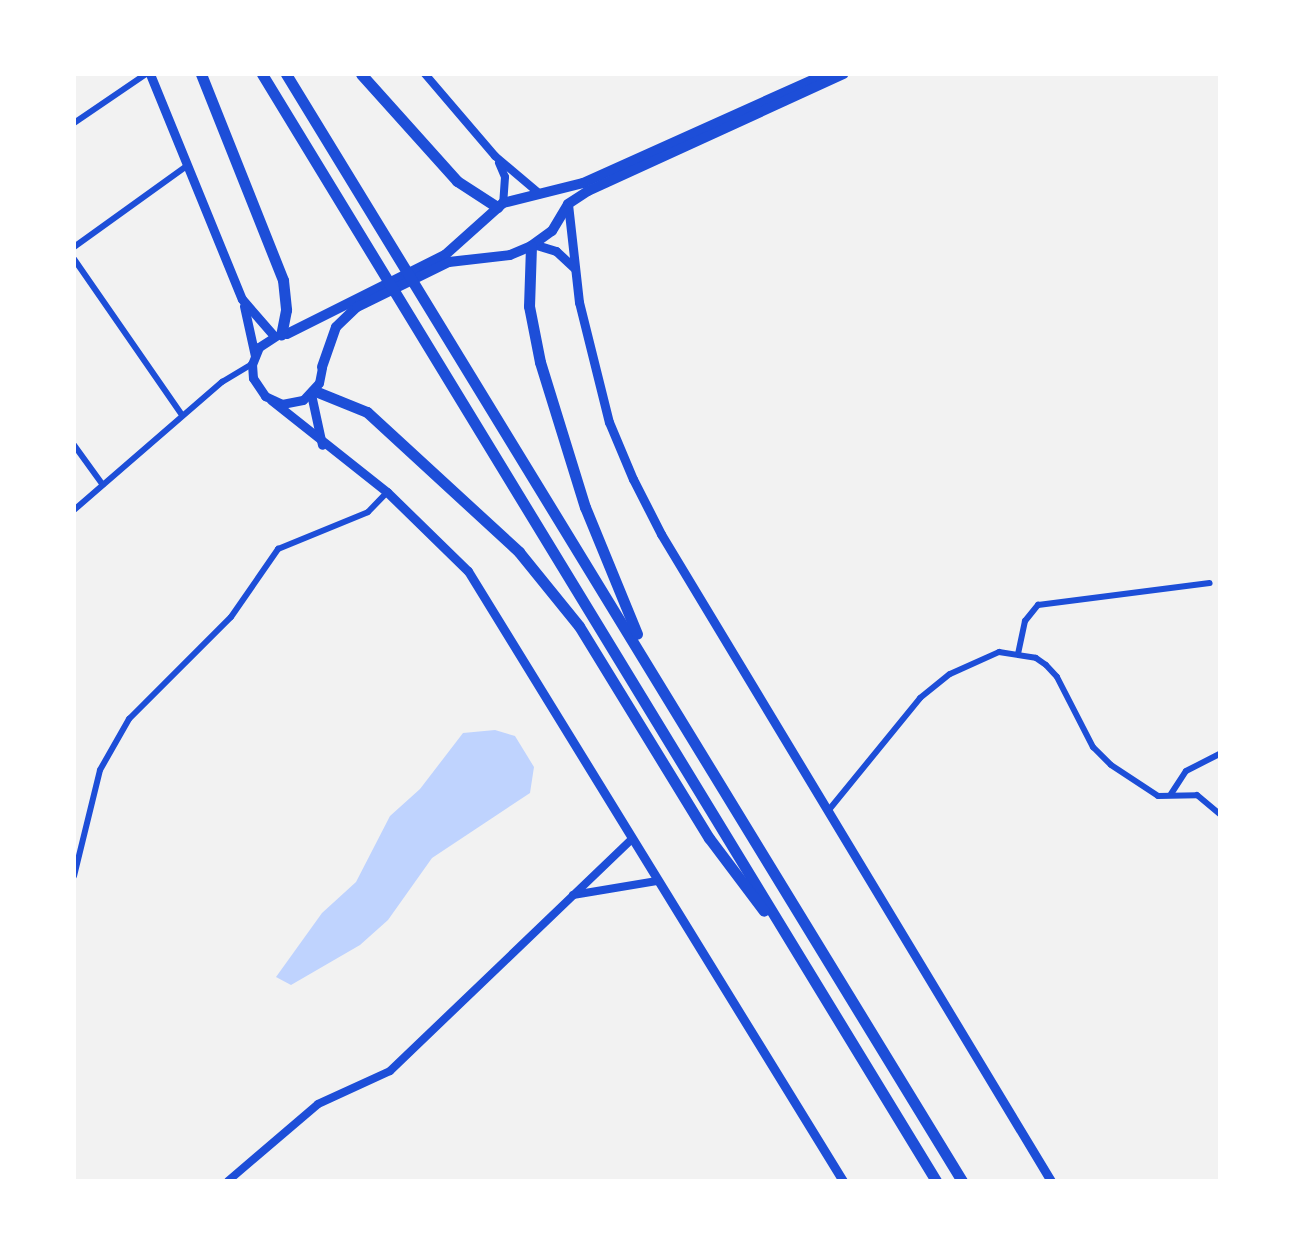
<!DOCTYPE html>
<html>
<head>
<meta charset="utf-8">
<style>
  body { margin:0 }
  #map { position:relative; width:1294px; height:1255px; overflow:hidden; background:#f2f2f2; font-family:Manrope,sans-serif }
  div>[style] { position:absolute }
  .water>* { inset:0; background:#bfd3fe }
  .minor>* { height:6px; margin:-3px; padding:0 3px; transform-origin:3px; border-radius:3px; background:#1d4ed8 }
  .tertiary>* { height:8px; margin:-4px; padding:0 4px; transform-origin:4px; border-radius:4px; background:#1d4ed8 }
  .secondary>* { height:9px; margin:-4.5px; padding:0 4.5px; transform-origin:4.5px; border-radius:4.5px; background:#1d4ed8 }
  .primary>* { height:10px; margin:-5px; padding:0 5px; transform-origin:5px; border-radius:5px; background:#1d4ed8 }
  .motorway>* { height:11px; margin:-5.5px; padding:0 5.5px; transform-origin:5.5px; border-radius:5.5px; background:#1d4ed8 }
  span { translate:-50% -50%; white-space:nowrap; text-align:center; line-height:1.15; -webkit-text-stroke:7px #fff; paint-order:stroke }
  .frame { position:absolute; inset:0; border:76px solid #fff; pointer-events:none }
</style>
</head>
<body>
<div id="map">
  <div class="water">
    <div style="clip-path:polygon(495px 730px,515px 736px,534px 767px,530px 793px,432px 858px,388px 920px,360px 945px,291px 985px,276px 977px,322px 913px,356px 882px,390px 816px,420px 789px,463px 733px)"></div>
  </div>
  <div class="minor">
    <div style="left:74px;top:123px;width:87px;rotate:-34.2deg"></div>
    <div style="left:74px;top:247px;width:140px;rotate:-35.7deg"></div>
    <div style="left:74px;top:259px;width:190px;rotate:55.3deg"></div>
    <div style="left:74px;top:445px;width:49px;rotate:54.1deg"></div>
    <div style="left:74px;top:510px;width:196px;rotate:-40.9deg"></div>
    <div style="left:222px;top:382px;width:35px;rotate:-31deg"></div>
    <div style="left:1018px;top:654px;width:34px;rotate:-78deg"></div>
    <div style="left:1025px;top:621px;width:21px;rotate:-51deg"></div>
    <div style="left:1038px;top:605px;width:173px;rotate:-7.3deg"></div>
    <div style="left:1171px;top:794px;width:27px;rotate:-57deg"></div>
    <div style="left:1186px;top:771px;width:38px;rotate:-27deg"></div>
    <div style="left:828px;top:811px;width:146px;rotate:-50.8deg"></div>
    <div style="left:920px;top:698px;width:38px;rotate:-39deg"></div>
    <div style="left:950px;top:674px;width:54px;rotate:-24.2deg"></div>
    <div style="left:999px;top:652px;width:37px;rotate:9deg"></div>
    <div style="left:1036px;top:658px;width:12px;rotate:35deg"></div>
    <div style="left:1046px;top:665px;width:16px;rotate:47deg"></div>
    <div style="left:1057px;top:677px;width:79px;rotate:62.8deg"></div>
    <div style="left:1093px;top:747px;width:25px;rotate:45deg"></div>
    <div style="left:1111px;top:765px;width:56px;rotate:33.4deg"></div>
    <div style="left:1158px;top:796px;width:39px;rotate:-1deg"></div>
    <div style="left:1197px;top:795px;width:30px;rotate:40deg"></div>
    <div style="left:74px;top:876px;width:109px;rotate:-76.2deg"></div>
    <div style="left:100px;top:770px;width:59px;rotate:-60.4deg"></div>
    <div style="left:129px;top:719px;width:144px;rotate:-45deg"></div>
    <div style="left:231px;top:617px;width:83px;rotate:-55.3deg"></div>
    <div style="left:278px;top:549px;width:97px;rotate:-22.3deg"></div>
    <div style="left:368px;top:512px;width:28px;rotate:-46deg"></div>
  </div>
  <div class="tertiary">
    <div style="left:425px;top:74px;width:108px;rotate:49.5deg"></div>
    <div style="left:495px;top:156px;width:59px;rotate:40.2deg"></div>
    <div style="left:499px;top:163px;width:15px;rotate:67deg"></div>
    <div style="left:505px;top:177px;width:26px;rotate:94deg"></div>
    <div style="left:573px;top:895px;width:85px;rotate:-9.5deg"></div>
    <div style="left:228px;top:1181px;width:118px;rotate:-40.5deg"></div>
    <div style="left:318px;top:1104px;width:79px;rotate:-24.6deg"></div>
    <div style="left:390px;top:1071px;width:335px;rotate:-43.8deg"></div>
  </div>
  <div class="secondary">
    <div style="left:150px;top:74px;width:243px;rotate:67.8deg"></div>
    <div style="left:242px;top:299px;width:49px;rotate:49.1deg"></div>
    <div style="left:568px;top:204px;width:99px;rotate:83.6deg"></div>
    <div style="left:579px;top:302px;width:124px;rotate:76deg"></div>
    <div style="left:609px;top:422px;width:62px;rotate:67.2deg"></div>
    <div style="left:633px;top:479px;width:62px;rotate:63deg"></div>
    <div style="left:661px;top:534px;width:755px;rotate:58.92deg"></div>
    <div style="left:533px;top:244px;width:24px;rotate:17deg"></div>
    <div style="left:556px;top:251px;width:25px;rotate:43deg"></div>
    <div style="left:244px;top:306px;width:51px;rotate:77.6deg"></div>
    <div style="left:276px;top:336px;width:20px;rotate:147deg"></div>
    <div style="left:259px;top:347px;width:18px;rotate:112deg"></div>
    <div style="left:252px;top:364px;width:14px;rotate:86deg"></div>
    <div style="left:253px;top:378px;width:22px;rotate:56deg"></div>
    <div style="left:265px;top:396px;width:19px;rotate:25deg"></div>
    <div style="left:282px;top:404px;width:21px;rotate:-11deg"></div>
    <div style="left:303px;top:400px;width:23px;rotate:-47deg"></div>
    <div style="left:319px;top:383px;width:16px;rotate:-79deg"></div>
    <div style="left:311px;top:394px;width:52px;rotate:77.8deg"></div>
    <div style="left:271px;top:400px;width:148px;rotate:38.4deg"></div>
    <div style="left:387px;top:492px;width:113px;rotate:44.3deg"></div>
    <div style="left:468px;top:571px;width:716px;rotate:58.42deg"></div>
  </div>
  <div class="primary">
    <div style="left:287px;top:334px;width:177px;rotate:-26.6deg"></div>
    <div style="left:445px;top:255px;width:78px;rotate:-41.9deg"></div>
    <div style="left:503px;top:203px;width:82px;rotate:-14deg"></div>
    <div style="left:583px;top:183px;width:266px;rotate:-24.2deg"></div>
    <div style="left:322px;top:367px;width:42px;rotate:-70.7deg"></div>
    <div style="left:336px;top:327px;width:29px;rotate:-44deg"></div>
    <div style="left:357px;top:307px;width:102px;rotate:-26.1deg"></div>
    <div style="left:449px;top:262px;width:61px;rotate:-6.5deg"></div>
    <div style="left:510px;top:255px;width:23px;rotate:-23deg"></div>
    <div style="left:531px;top:246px;width:26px;rotate:-36deg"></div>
    <div style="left:552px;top:231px;width:31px;rotate:-59deg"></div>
    <div style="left:568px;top:204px;width:24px;rotate:-33deg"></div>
    <div style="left:588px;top:191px;width:281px;rotate:-24.6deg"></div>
  </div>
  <div class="motorway">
    <div style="left:201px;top:74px;width:222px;rotate:68.3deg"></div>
    <div style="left:283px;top:280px;width:30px;rotate:84deg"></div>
    <div style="left:286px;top:310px;width:25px;rotate:101deg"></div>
    <div style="left:262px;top:74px;width:1296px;rotate:58.66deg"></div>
    <div style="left:286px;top:74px;width:1297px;rotate:58.59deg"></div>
    <div style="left:361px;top:74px;width:144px;rotate:48.1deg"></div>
    <div style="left:457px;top:181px;width:48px;rotate:33deg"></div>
    <div style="left:531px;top:246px;width:60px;rotate:91.9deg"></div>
    <div style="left:529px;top:306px;width:57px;rotate:78.9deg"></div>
    <div style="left:540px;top:362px;width:152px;rotate:72.8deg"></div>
    <div style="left:585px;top:507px;width:137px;rotate:67.7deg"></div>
    <div style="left:315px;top:391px;width:56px;rotate:22deg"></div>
    <div style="left:367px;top:412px;width:207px;rotate:42.6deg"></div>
    <div style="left:519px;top:552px;width:95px;rotate:51deg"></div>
    <div style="left:579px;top:626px;width:249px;rotate:58.5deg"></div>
    <div style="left:709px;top:838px;width:91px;rotate:53deg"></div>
  </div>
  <div class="frame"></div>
</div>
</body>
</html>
